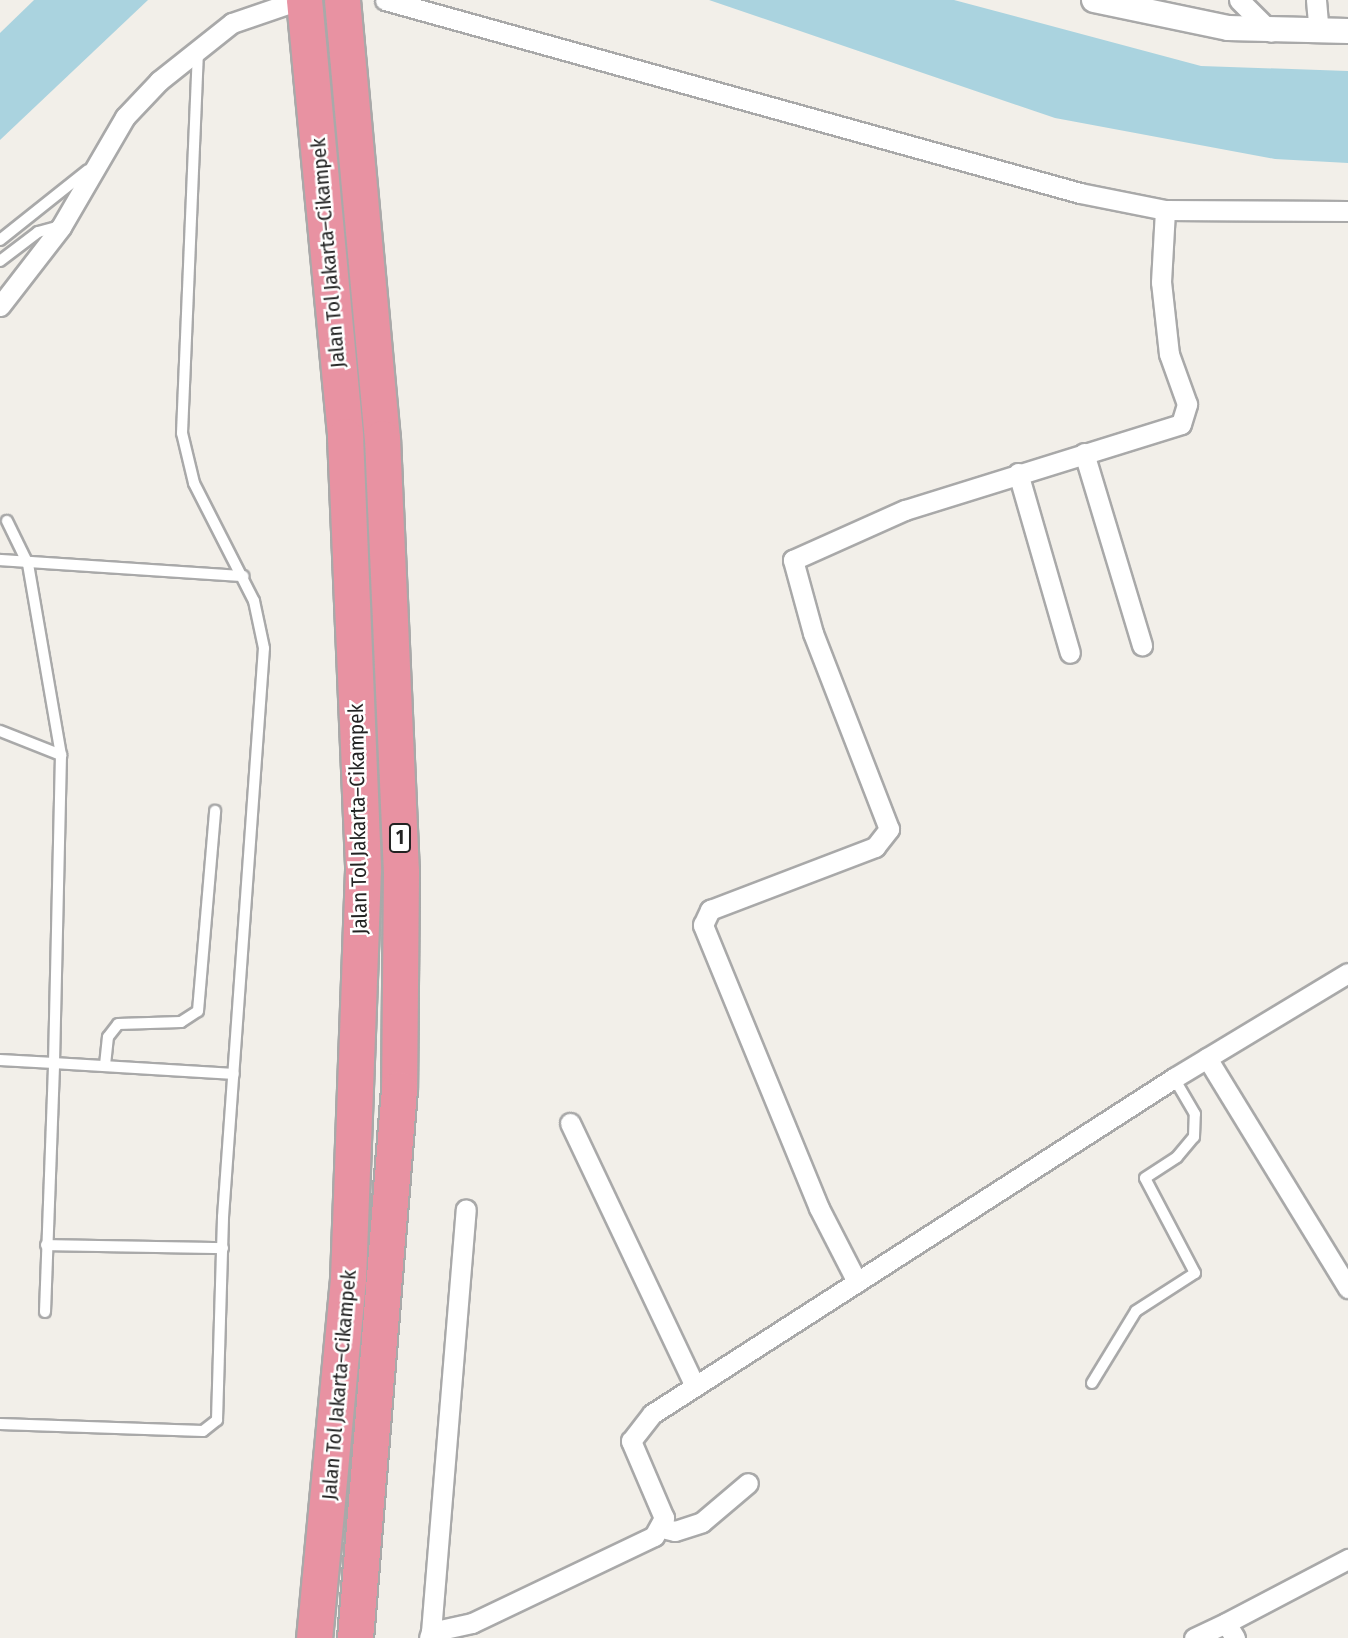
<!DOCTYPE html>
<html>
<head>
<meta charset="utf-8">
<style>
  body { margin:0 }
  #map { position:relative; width:1348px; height:1638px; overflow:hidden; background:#f2efe9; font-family:"Fira Sans Condensed",sans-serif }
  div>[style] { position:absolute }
  .water>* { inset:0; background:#aad3df }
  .roads { filter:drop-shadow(2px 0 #a9a9a9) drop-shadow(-2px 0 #a9a9a9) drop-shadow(0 2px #a9a9a9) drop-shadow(0 -2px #a9a9a9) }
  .service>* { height:10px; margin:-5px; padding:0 5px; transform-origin:5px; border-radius:5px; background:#fff }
  .minor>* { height:19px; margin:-9.5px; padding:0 9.5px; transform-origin:9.5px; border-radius:9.5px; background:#fff }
  .tertiary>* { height:24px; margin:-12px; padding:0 12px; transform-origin:12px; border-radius:12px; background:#fff }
  .motorway>* { height:35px; margin:-17.5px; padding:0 17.5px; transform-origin:17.5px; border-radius:17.5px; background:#e892a2 }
  span { translate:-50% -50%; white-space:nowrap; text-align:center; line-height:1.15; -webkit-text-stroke:5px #fff; paint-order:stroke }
  .shield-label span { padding:2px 5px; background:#fff; border:2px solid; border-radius:5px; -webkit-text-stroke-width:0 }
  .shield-label { font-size:19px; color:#222; font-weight:700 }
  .street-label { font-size:21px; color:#222 }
</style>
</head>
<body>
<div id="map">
  <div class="water">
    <div style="clip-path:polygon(34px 0,148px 0,0 140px,0 33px)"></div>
    <div style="clip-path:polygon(709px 0,954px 0,1201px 66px,1348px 71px,1348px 163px,1275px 159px,1055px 118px)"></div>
  </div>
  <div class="roads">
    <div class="service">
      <div style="left:0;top:240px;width:112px;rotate:-38.5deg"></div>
      <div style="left:0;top:261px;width:48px;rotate:-37.3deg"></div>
      <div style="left:38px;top:232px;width:20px;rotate:-15deg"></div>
      <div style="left:0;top:560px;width:244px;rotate:3.8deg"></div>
      <div style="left:0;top:731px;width:66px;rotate:21.5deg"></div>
      <div style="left:0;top:1060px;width:54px;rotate:3.2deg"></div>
      <div style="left:54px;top:1063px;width:308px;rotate:-88.7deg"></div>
      <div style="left:61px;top:755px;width:194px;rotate:-99.8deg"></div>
      <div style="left:28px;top:564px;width:48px;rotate:-116deg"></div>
      <div style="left:105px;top:1065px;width:28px;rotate:-84deg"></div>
      <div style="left:108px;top:1037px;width:16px;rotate:-52deg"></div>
      <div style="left:118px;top:1024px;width:63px;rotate:-1.8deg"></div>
      <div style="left:181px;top:1022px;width:20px;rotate:-33deg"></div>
      <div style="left:198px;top:1011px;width:201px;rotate:-85.1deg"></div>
      <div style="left:46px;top:1245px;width:177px;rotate:1deg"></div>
      <div style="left:45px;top:1312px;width:249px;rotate:-87.9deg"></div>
      <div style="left:54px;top:1063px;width:180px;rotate:3.5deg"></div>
      <div style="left:1092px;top:1383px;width:84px;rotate:-58.6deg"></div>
      <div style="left:1136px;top:1311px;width:70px;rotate:-32.8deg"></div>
      <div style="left:1195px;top:1273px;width:107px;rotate:-117.8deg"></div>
      <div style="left:1145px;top:1178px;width:38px;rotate:-33deg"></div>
      <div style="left:1177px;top:1157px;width:26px;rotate:-50deg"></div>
      <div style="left:1194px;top:1137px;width:23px;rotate:-88deg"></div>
      <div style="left:1195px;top:1114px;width:42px;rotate:-120.3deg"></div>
      <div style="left:0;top:1424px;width:203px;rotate:2deg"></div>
      <div style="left:203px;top:1431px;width:18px;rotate:-38deg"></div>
      <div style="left:217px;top:1420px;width:203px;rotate:-88.3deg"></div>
      <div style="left:223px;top:1217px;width:570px;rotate:-85.88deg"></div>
      <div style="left:264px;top:648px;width:48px;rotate:-102deg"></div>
      <div style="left:254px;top:601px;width:132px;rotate:-117deg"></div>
      <div style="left:194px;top:483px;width:51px;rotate:-103.5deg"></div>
      <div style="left:182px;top:433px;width:381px;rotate:-87.6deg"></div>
    </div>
    <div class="minor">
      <div style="left:385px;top:0;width:721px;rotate:15.52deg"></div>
      <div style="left:1080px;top:193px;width:87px;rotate:11.3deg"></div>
      <div style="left:1165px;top:210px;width:183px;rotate:0.3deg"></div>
      <div style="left:1239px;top:0;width:45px;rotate:45deg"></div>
      <div style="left:1316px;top:0;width:32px;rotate:85deg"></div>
      <div style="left:0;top:306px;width:100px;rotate:-52.3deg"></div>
      <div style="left:61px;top:227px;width:127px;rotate:-59.8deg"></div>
      <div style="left:125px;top:117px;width:50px;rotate:-46.6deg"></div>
      <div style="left:159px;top:81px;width:93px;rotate:-38.5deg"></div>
      <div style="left:232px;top:23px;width:71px;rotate:-18.9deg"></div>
      <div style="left:1084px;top:453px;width:201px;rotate:73.2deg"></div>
      <div style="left:1018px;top:473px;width:187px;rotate:73.9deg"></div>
      <div style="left:1207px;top:1058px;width:270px;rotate:58.5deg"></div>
      <div style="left:570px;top:1123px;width:291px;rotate:64.6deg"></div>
      <div style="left:857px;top:1282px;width:83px;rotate:-117.2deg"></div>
      <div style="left:819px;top:1208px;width:306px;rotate:-112.3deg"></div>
      <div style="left:703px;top:925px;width:17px;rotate:-65deg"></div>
      <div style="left:710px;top:910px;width:177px;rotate:-20.9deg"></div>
      <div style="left:875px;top:847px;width:23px;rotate:-52deg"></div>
      <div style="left:889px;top:829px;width:210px;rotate:-111.2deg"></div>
      <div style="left:813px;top:633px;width:76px;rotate:-105.3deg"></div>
      <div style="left:793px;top:560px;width:123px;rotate:-24.1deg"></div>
      <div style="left:905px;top:510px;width:289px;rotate:-17.3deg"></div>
      <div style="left:1181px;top:424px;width:21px;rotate:-73deg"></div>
      <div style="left:1187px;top:404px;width:53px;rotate:-109.8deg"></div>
      <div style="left:1169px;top:354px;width:72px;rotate:-96.3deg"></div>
      <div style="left:1161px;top:282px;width:72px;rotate:-86.8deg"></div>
      <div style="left:662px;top:1528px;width:13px;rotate:13deg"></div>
      <div style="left:675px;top:1531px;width:28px;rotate:-18deg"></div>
      <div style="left:702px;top:1522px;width:60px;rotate:-40.3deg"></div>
      <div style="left:431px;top:1632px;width:424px;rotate:-85.3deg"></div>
      <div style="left:429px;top:1638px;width:6px;rotate:-72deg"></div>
      <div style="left:431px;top:1632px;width:42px;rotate:-12.4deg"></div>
      <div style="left:472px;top:1623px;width:202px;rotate:-25.5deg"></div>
      <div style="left:654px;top:1536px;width:21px;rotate:-61deg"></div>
      <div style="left:664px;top:1518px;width:84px;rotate:-113.2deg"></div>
      <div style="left:631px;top:1441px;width:34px;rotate:-52deg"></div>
      <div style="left:652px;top:1414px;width:621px;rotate:-32.77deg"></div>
      <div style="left:1174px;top:1078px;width:203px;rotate:-31.1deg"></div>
      <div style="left:1194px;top:1638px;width:35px;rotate:-25deg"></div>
      <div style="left:1235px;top:1638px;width:17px;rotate:-121deg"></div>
      <div style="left:1226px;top:1623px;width:138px;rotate:-27.7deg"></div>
    </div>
    <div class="tertiary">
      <div style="left:1094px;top:0;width:137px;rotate:11.8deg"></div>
      <div style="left:1228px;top:28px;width:120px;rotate:1.4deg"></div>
    </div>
    <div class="motorway">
      <div style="left:304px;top:0;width:438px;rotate:84.6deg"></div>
      <div style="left:345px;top:436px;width:434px;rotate:87.6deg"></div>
      <div style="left:363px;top:870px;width:409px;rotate:92.1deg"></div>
      <div style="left:348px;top:1279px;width:361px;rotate:95.4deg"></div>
      <div style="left:342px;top:0;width:440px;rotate:84.8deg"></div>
      <div style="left:382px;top:438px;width:433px;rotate:87.5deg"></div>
      <div style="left:401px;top:871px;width:218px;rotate:90.5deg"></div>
      <div style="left:399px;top:1089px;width:551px;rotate:94.58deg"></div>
    </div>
  </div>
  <div class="shield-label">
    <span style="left:400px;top:838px">1</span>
  </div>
  <div class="street-label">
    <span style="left:328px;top:253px;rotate:-95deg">Jalan Tol Jakarta–Cikampek</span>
    <span style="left:358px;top:819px;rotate:-91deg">Jalan Tol Jakarta–Cikampek</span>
    <span style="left:339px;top:1385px;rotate:-85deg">Jalan Tol Jakarta–Cikampek</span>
  </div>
</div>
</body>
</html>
